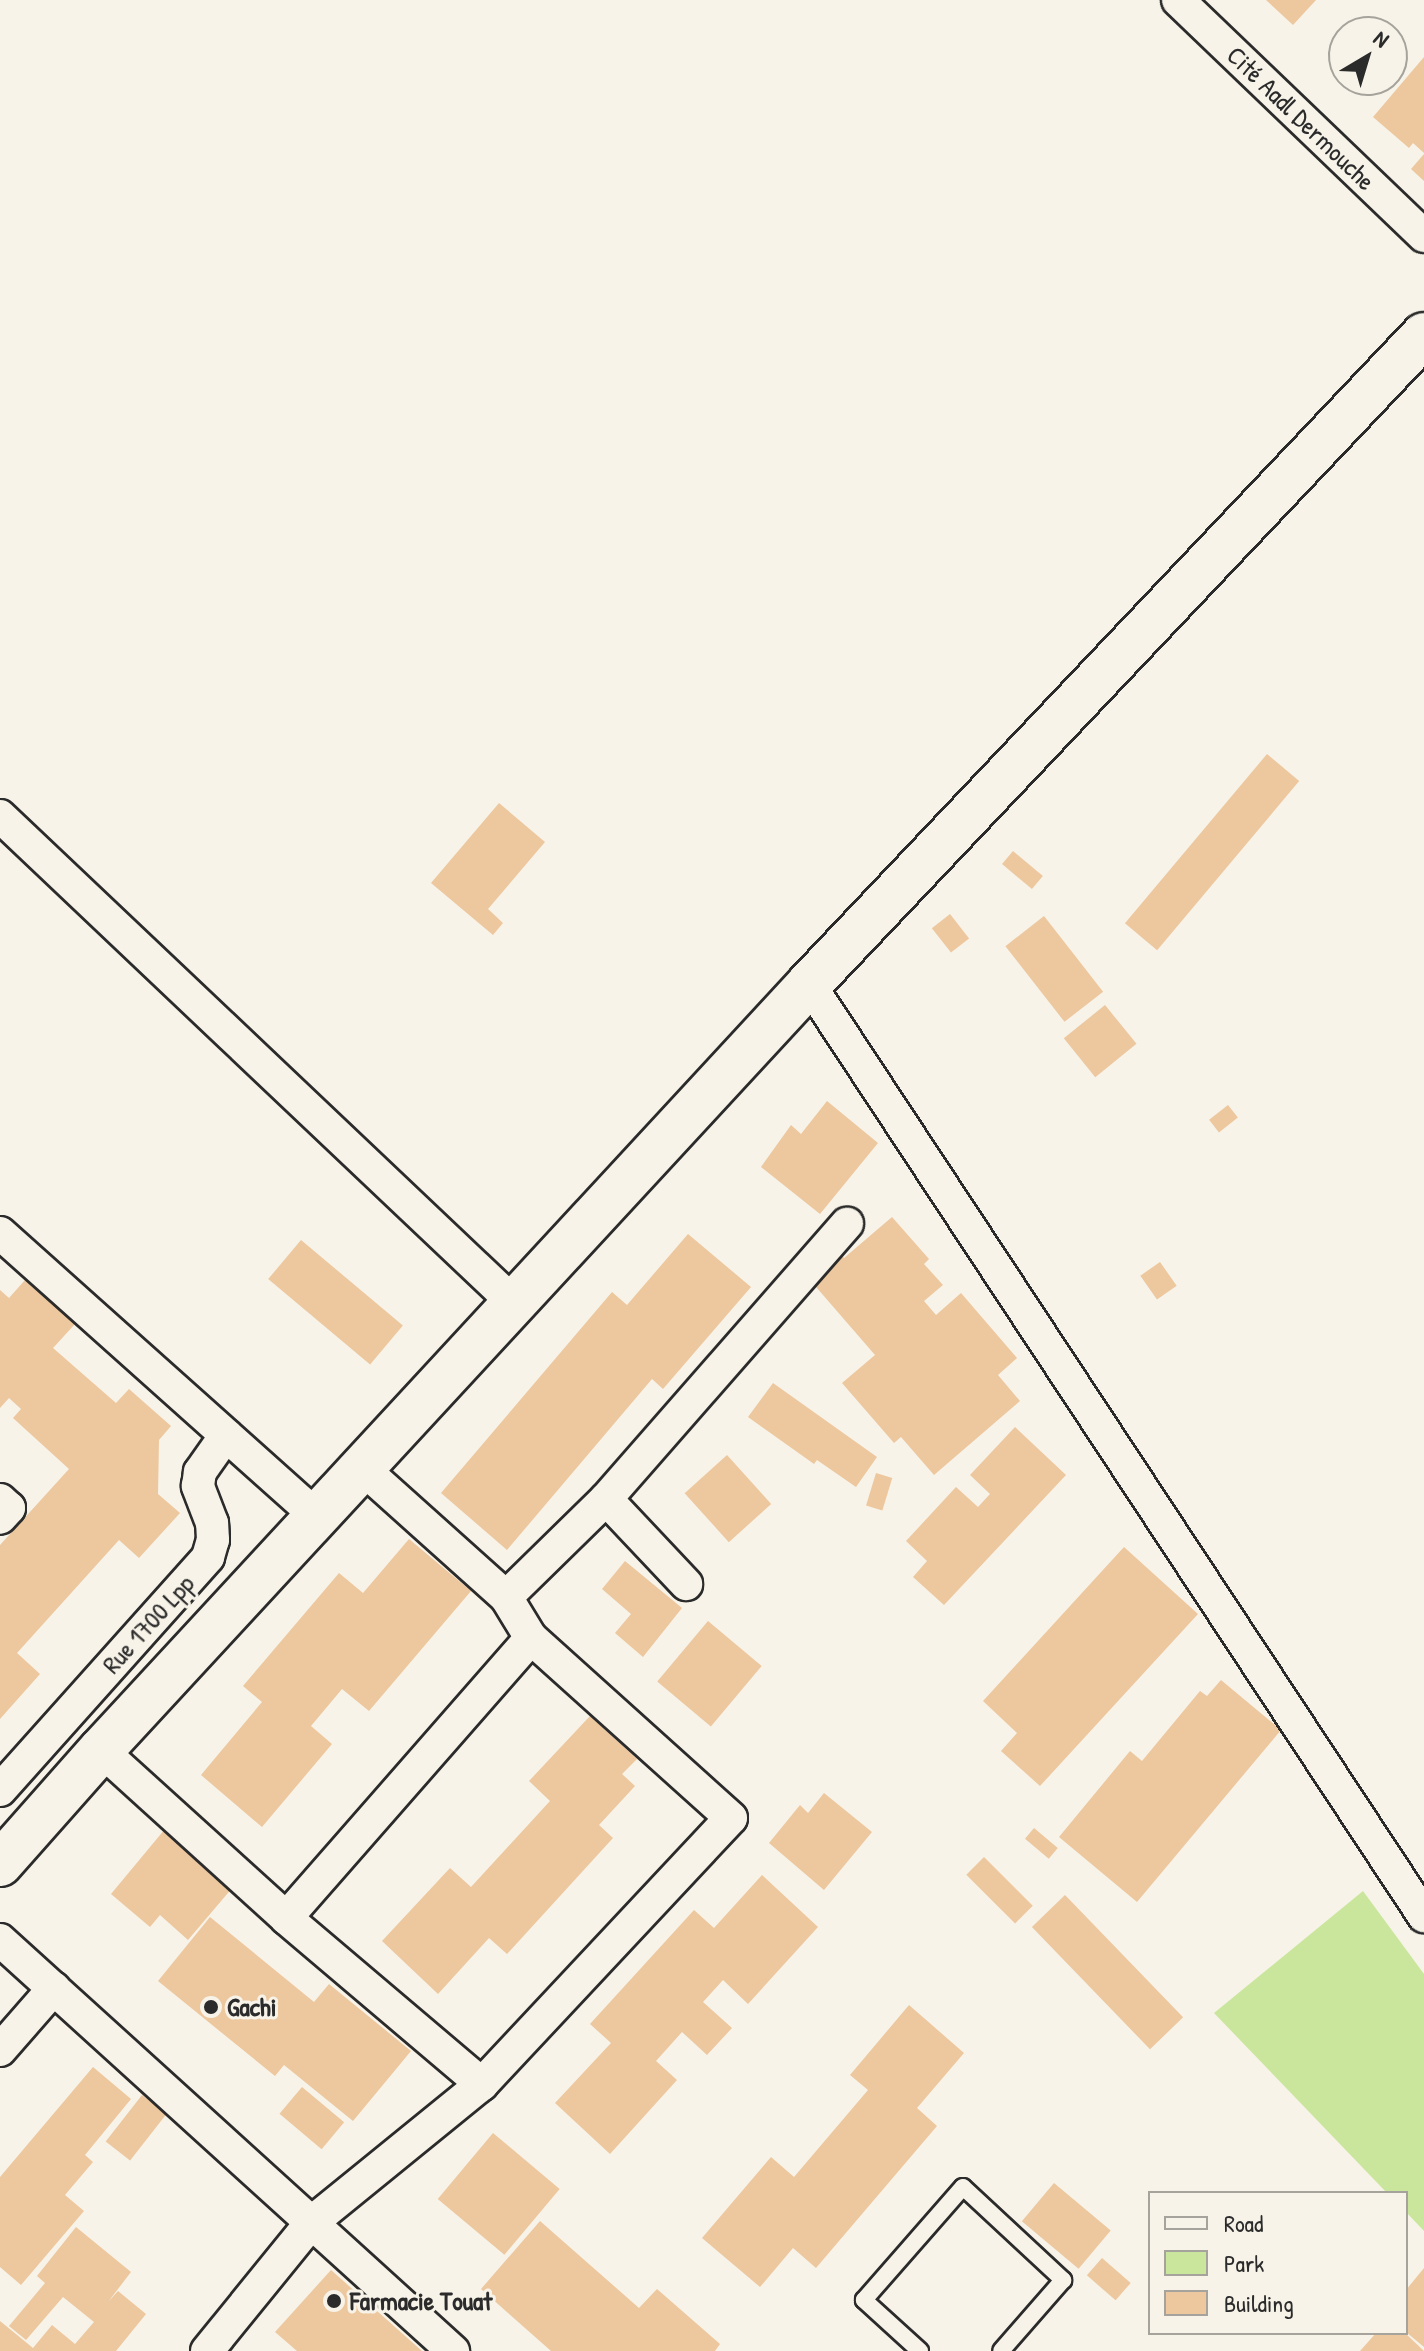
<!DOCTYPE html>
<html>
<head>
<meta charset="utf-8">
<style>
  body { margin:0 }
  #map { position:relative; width:1424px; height:2351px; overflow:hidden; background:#f7f3e8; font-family:"Patrick Hand",sans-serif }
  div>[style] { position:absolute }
  .green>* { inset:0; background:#cae69d }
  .building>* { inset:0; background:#edc79e; transform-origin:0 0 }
  .roads { filter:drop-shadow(2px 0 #2b2b2b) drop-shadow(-2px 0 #2b2b2b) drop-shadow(0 2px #2b2b2b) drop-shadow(0 -2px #2b2b2b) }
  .lane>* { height:16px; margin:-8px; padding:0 8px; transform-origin:8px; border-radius:8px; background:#f7f3e8 }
  .street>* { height:32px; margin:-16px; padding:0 16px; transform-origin:16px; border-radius:16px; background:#f7f3e8 }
  .secondary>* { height:44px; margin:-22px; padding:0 22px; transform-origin:22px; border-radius:22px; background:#f7f3e8 }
  .dots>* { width:22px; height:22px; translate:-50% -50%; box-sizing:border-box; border:4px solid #f7f3e8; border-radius:50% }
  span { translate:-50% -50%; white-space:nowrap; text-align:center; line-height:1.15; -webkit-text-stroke:6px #f7f3e8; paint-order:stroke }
  .street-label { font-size:26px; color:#2b2b2b }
  .poi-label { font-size:26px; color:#2b2b2b; font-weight:700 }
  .left { translate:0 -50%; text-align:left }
  .legend { position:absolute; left:1148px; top:2191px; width:260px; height:144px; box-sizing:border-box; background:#f7f3e8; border:2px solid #a5a39c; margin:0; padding:10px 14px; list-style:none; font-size:24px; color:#2b2b2b }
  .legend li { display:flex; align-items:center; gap:16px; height:40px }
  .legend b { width:40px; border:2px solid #a5a39c }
  .north { position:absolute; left:1328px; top:16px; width:80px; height:80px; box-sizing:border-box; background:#f7f3e8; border:2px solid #a5a39c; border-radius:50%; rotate:38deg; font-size:22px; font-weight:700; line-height:32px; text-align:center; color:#2b2b2b }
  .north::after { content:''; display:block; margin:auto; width:28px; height:36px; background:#2b2b2b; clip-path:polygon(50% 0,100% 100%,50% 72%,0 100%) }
</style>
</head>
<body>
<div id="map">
  <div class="green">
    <div style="clip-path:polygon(1363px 1891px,1424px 1974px,1424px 2231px,1406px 2212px,1406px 2193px,1387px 2193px,1214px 2013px)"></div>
  </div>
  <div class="building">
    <div style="clip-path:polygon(1266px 0,1316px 0,1293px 25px)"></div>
    <div style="clip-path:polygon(1424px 57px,1424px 153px,1413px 143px,1409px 148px,1373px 117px)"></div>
    <div style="clip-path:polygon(1424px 154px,1424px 181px,1411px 169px)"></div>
    <div style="left:1267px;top:754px;width:42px;height:221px;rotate:40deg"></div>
    <div style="clip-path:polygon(499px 803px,545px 842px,488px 909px,503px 923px,493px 935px,431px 883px)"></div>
    <div style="left:1013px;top:851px;width:39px;height:17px;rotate:40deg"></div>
    <div style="left:950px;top:914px;width:31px;height:23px;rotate:52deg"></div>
    <div style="left:1044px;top:916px;width:96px;height:49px;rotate:52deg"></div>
    <div style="left:1105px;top:1005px;width:50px;height:53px;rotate:51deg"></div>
    <div style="clip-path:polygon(827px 1101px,878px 1143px,820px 1214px,761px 1167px,791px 1125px,801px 1134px)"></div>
    <div style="left:1228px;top:1105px;width:16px;height:24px;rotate:52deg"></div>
    <div style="clip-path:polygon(892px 1217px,929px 1259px,924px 1264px,943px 1285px,924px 1301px,936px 1315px,961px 1293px,1017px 1358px,998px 1375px,1020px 1401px,934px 1475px,901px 1437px,894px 1443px,842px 1383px,875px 1355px,810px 1280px,840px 1253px,844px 1258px)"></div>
    <div style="clip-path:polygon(688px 1234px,751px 1287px,663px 1389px,652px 1379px,507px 1550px,441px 1493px,612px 1292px,627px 1305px)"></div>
    <div style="left:301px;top:1240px;width:133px;height:51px;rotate:40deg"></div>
    <div style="left:1160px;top:1262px;width:29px;height:24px;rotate:55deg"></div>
    <div style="clip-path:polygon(25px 1280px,75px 1324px,53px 1348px,116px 1403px,129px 1389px,171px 1426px,159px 1440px,158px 1494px,180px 1513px,139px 1558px,119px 1540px,17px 1653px,40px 1674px,0 1719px,0 1545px,69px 1469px,13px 1418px,21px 1409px,9px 1398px,0 1408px,0 1290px,9px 1298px)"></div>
    <div style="clip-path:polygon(773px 1383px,877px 1457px,856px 1487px,817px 1460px,814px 1464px,748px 1417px)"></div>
    <div style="clip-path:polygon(1015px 1427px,1066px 1475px,944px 1605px,913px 1577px,927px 1561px,906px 1541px,956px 1487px,978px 1507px,990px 1494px,970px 1475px)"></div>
    <div style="left:727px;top:1455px;width:66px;height:57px;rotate:48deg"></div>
    <div style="left:876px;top:1473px;width:17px;height:34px;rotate:17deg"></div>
    <div style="clip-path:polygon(409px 1539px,471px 1591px,369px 1711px,342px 1689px,311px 1726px,332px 1744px,262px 1827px,201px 1775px,262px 1702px,243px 1686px,339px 1573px,363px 1593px)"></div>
    <div style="clip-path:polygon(1124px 1547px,1198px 1614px,1040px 1786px,1001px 1751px,1017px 1733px,983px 1701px)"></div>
    <div style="clip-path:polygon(625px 1561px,682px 1608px,643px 1657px,615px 1633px,631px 1614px,602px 1589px)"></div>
    <div style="left:708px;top:1621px;width:70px;height:79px;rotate:40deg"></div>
    <div style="clip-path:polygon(1221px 1680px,1281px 1730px,1137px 1902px,1059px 1837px,1130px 1751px,1142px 1761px,1200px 1691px,1207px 1696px)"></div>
    <div style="clip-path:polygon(590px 1716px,637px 1759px,622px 1774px,635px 1786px,599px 1825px,613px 1838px,507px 1954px,489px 1938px,438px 1994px,382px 1941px,450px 1868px,471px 1887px,550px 1801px,529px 1781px)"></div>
    <div style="clip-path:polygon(824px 1793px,872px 1832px,824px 1890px,769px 1843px,800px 1805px,808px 1813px)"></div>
    <div style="left:1034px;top:1828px;width:31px;height:14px;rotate:40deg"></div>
    <div style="clip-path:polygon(165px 1829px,233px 1887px,188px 1940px,160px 1915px,150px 1927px,111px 1894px)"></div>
    <div style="left:984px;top:1857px;width:69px;height:25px;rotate:45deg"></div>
    <div style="clip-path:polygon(762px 1875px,818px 1927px,748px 2004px,723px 1980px,703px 2002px,732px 2028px,707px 2055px,682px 2032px,656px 2061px,677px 2080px,610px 2154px,555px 2103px,611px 2043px,590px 2024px,694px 1910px,714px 1928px)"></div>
    <div style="left:1065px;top:1895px;width:170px;height:46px;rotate:46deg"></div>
    <div style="clip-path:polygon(210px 1917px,314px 2002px,329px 1984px,411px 2051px,353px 2121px,284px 2065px,275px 2076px,158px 1981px)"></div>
    <div style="clip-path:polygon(909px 2005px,964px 2053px,917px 2108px,937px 2126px,816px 2268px,793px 2248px,760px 2287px,702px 2238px,771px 2157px,794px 2177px,868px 2090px,850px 2075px)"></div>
    <div style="clip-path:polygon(93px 2067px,131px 2099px,85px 2155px,93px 2162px,65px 2195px,84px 2211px,21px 2285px,0 2267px,0 2177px)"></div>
    <div style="left:302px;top:2087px;width:55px;height:35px;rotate:40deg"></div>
    <div style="left:142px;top:2095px;width:31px;height:59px;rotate:38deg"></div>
    <div style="left:493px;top:2133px;width:87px;height:86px;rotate:40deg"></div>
    <div style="left:1054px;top:2183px;width:74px;height:50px;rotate:40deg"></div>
    <div style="clip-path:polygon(540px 2221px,639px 2308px,657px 2289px,720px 2344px,715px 2351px,551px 2351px,481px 2289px)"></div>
    <div style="clip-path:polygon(76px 2227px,131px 2272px,108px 2302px,118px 2291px,146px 2314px,116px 2351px,0 2351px,0 2321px,33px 2348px,52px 2325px,75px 2344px,94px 2322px,63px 2297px,26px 2340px,9px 2326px,45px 2283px,37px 2276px)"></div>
    <div style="left:1102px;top:2258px;width:38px;height:23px;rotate:41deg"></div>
    <div style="clip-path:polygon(1424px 2268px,1424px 2347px,1406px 2332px,1406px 2290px)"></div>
    <div style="clip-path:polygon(331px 2270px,422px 2351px,297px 2351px,275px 2332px)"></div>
    <div style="clip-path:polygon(1376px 2333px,1405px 2333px,1424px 2351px,1360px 2351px)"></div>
  </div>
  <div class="roads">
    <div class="lane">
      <div style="left:920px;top:2351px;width:76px;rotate:-137.7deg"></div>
      <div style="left:864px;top:2300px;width:150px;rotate:-48.8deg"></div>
      <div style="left:963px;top:2187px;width:137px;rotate:42.9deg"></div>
      <div style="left:1063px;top:2280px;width:94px;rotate:131.1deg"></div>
    </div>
    <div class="street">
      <div style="left:1178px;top:0;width:341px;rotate:43.8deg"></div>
      <div style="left:0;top:816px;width:709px;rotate:43.46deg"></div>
      <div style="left:809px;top:984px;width:1117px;rotate:56.58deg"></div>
      <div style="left:0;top:1233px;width:426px;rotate:41.8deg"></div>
      <div style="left:606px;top:1499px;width:117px;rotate:46.7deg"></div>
      <div style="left:0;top:1500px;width:12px;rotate:42deg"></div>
      <div style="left:9px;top:1508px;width:13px;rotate:132deg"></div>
      <div style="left:506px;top:1597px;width:140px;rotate:-44.4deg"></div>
      <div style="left:606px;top:1499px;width:366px;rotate:-48.8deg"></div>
      <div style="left:101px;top:1750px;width:250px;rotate:42.2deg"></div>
      <div style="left:286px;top:1918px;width:257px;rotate:40.3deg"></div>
      <div style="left:0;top:1790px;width:312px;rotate:-48.2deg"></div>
      <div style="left:208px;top:1557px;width:18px;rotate:-74deg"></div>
      <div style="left:213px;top:1540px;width:17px;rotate:-93deg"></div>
      <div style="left:212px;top:1523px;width:40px;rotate:-111deg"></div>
      <div style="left:198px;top:1486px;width:14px;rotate:-82deg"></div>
      <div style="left:200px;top:1472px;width:45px;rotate:-54.9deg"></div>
      <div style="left:286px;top:1918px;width:372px;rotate:-48.8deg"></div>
      <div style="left:0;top:1940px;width:612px;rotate:42.22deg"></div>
      <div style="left:0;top:2050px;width:82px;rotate:-48.9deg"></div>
      <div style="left:207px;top:2351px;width:165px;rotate:-50.9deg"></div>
      <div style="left:311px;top:2223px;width:220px;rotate:-39.1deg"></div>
      <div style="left:482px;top:2084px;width:364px;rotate:-46.9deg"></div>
      <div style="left:731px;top:1818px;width:269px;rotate:-138deg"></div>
      <div style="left:531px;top:1638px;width:48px;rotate:-121.4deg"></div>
      <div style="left:506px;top:1597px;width:195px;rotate:-138.1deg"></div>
    </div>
    <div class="secondary">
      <div style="left:0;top:1864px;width:152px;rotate:-48.5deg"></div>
      <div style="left:101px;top:1750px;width:1043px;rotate:-47.25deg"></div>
      <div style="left:809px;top:984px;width:894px;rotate:-46.54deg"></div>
    </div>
  </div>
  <div class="dots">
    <div style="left:211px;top:2007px;background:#2b2b2b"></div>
    <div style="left:334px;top:2301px;background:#2b2b2b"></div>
  </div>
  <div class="street-label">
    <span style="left:1301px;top:118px;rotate:44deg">Cité Aadl Dermouche</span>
    <span style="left:148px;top:1624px;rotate:-48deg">Rue 1700 Lpp</span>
  </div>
  <div class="poi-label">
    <span class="left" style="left:227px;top:2007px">Gachi</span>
    <span class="left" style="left:350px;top:2301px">Farmacie Touat</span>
  </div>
  <ul class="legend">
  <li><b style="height:10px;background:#f7f3e8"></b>Road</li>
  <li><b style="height:22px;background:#cae69d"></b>Park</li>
  <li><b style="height:22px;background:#edc79e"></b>Building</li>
  </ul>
  <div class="north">N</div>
</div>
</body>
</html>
